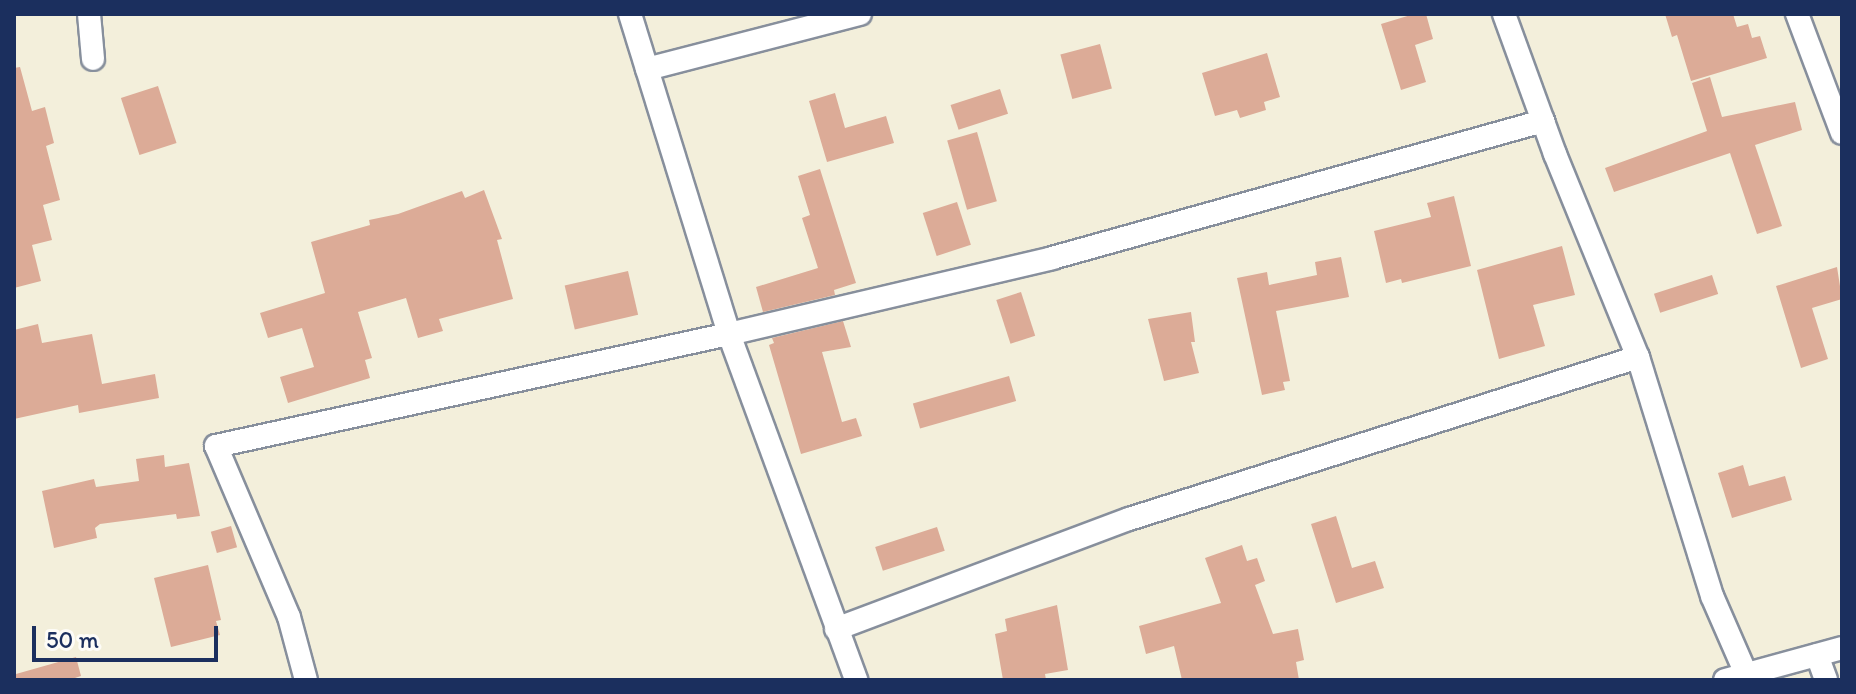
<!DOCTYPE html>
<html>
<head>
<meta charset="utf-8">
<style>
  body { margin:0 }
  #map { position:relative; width:1856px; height:694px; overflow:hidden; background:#f3efdb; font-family:Itim,sans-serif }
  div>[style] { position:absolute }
  .building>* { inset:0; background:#dcab97; transform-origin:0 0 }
  .roads { filter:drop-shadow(2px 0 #878f9c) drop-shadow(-2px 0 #878f9c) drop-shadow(0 2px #878f9c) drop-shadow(0 -2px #878f9c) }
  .street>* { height:22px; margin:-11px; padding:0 11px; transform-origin:11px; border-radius:11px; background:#fff }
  span { translate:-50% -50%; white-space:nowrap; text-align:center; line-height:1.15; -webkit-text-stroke:6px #fdfcf7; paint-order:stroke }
  .frame { position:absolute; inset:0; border:16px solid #1b2f5e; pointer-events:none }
  .scale { position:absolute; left:32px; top:626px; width:186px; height:36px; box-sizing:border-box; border:4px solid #1b2f5e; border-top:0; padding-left:10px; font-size:24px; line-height:28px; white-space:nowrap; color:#1b2f5e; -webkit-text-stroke:6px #fdfcf7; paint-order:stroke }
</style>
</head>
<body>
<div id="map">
  <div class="building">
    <div style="clip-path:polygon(1414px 14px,1426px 14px,1433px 39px,1415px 45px,1426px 82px,1401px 90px,1381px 24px)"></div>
    <div style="clip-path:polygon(1665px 14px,1733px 14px,1737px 27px,1748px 24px,1752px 38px,1760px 36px,1767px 58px,1691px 81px,1677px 35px,1672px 37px)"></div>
    <div style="left:1100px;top:44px;width:46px;height:41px;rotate:75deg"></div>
    <div style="clip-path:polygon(1267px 53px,1280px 97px,1264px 102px,1266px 110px,1240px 118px,1237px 110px,1215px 116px,1202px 73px)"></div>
    <div style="clip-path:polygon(20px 67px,32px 111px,45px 107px,54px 143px,46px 146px,60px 200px,43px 205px,52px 240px,32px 245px,41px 281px,14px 288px,14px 68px)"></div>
    <div style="clip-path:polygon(1710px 77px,1722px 117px,1795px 102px,1802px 130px,1755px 145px,1782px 226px,1757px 234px,1730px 153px,1614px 192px,1605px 168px,1707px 131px,1692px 83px)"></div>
    <div style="left:158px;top:86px;width:60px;height:39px;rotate:72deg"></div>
    <div style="left:1000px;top:89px;width:26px;height:52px;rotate:72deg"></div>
    <div style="clip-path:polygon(835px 93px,845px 128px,886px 116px,894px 143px,827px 162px,809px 101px)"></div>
    <div style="left:977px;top:132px;width:72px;height:31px;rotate:74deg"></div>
    <div style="clip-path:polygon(820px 169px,856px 283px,834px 290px,835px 295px,763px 312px,756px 287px,818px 268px,802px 218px,810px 215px,798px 176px)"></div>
    <div style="clip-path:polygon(484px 190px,502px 239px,497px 240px,513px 299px,439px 319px,443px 331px,418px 338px,406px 298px,358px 312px,372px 358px,365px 360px,370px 378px,288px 403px,280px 377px,314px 367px,302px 328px,268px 338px,260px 313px,325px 293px,311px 242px,370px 225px,369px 220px,398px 214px,462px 191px,465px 198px)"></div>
    <div style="clip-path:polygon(1454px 196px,1471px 266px,1402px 283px,1401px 279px,1386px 283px,1374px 231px,1431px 217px,1427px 203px)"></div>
    <div style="left:957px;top:202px;width:45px;height:36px;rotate:72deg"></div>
    <div style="clip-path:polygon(1562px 246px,1575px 295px,1533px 305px,1545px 346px,1499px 359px,1477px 270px)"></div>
    <div style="clip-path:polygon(1341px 257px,1349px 297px,1276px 311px,1290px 381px,1283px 382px,1285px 390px,1262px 395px,1237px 278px,1267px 272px,1269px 285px,1317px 275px,1315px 262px)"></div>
    <div style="clip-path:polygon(1837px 267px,1842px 299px,1812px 308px,1828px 359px,1801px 368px,1776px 286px)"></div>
    <div style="left:628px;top:271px;width:45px;height:65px;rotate:77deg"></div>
    <div style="left:1712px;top:275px;width:20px;height:61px;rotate:72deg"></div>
    <div style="left:1021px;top:292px;width:46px;height:26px;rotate:72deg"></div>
    <div style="clip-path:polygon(1191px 312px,1195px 342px,1191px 342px,1199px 373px,1164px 381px,1148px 319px)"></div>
    <div style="clip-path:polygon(843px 321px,851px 347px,822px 352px,842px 422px,856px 418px,862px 436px,801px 454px,769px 345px,774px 343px,772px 338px)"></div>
    <div style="clip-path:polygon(38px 324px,42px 343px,92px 334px,102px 384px,155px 374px,159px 398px,79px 413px,78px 405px,14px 419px,14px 330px)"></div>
    <div style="left:1009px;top:376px;width:26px;height:100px;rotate:74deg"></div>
    <div style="clip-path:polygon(164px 455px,165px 467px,189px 463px,200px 516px,177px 519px,176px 514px,100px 524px,95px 528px,97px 538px,54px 548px,42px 491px,94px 479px,96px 487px,139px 481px,136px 459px)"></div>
    <div style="clip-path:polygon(1743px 465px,1749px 486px,1785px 476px,1792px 500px,1732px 518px,1718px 473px)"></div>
    <div style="clip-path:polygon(1336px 516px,1352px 568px,1375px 561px,1384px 588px,1336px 603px,1311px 524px)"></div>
    <div style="left:231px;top:526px;width:22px;height:21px;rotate:74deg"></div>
    <div style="left:937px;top:527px;width:25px;height:65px;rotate:72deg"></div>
    <div style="clip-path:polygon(1242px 545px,1247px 561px,1257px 558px,1265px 581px,1255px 585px,1273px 634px,1298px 629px,1304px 660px,1296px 662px,1299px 680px,1182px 680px,1174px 646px,1146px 654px,1139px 626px,1221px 603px,1205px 558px)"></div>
    <div style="clip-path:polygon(208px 565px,221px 620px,216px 621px,220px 635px,171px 647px,154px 578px)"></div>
    <div style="clip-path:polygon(1057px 605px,1068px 670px,1045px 674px,1046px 680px,1003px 680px,995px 634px,1007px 631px,1005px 619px)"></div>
    <div style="clip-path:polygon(76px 657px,81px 676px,69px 680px,16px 680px,16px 674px)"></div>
  </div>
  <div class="roads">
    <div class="street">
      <div style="left:89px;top:14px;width:45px;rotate:84.9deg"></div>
      <div style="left:630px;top:14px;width:335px;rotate:72.8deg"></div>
      <div style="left:729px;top:334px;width:369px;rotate:69.8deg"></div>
      <div style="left:1504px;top:14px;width:149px;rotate:70deg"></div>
      <div style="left:1555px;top:154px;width:219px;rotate:67.8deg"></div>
      <div style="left:1638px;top:357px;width:250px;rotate:72.8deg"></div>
      <div style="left:1712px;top:596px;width:85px;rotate:66.4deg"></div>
      <div style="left:1797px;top:14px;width:127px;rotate:69.3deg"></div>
      <div style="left:647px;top:69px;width:220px;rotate:-14.5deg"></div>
      <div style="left:836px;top:629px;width:313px;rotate:-20.6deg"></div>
      <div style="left:1129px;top:519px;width:534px;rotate:-17.65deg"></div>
      <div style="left:1817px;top:655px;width:27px;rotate:70deg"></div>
      <div style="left:306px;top:680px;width:65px;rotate:-105.1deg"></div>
      <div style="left:289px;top:617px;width:186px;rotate:-113.1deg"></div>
      <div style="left:216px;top:446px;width:525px;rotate:-12.32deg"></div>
      <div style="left:729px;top:334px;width:332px;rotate:-13.2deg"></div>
      <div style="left:1052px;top:258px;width:510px;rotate:-15.59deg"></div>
      <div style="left:1725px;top:680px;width:121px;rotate:-15.3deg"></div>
    </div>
  </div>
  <div class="frame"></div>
  <div class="scale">50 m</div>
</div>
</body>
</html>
